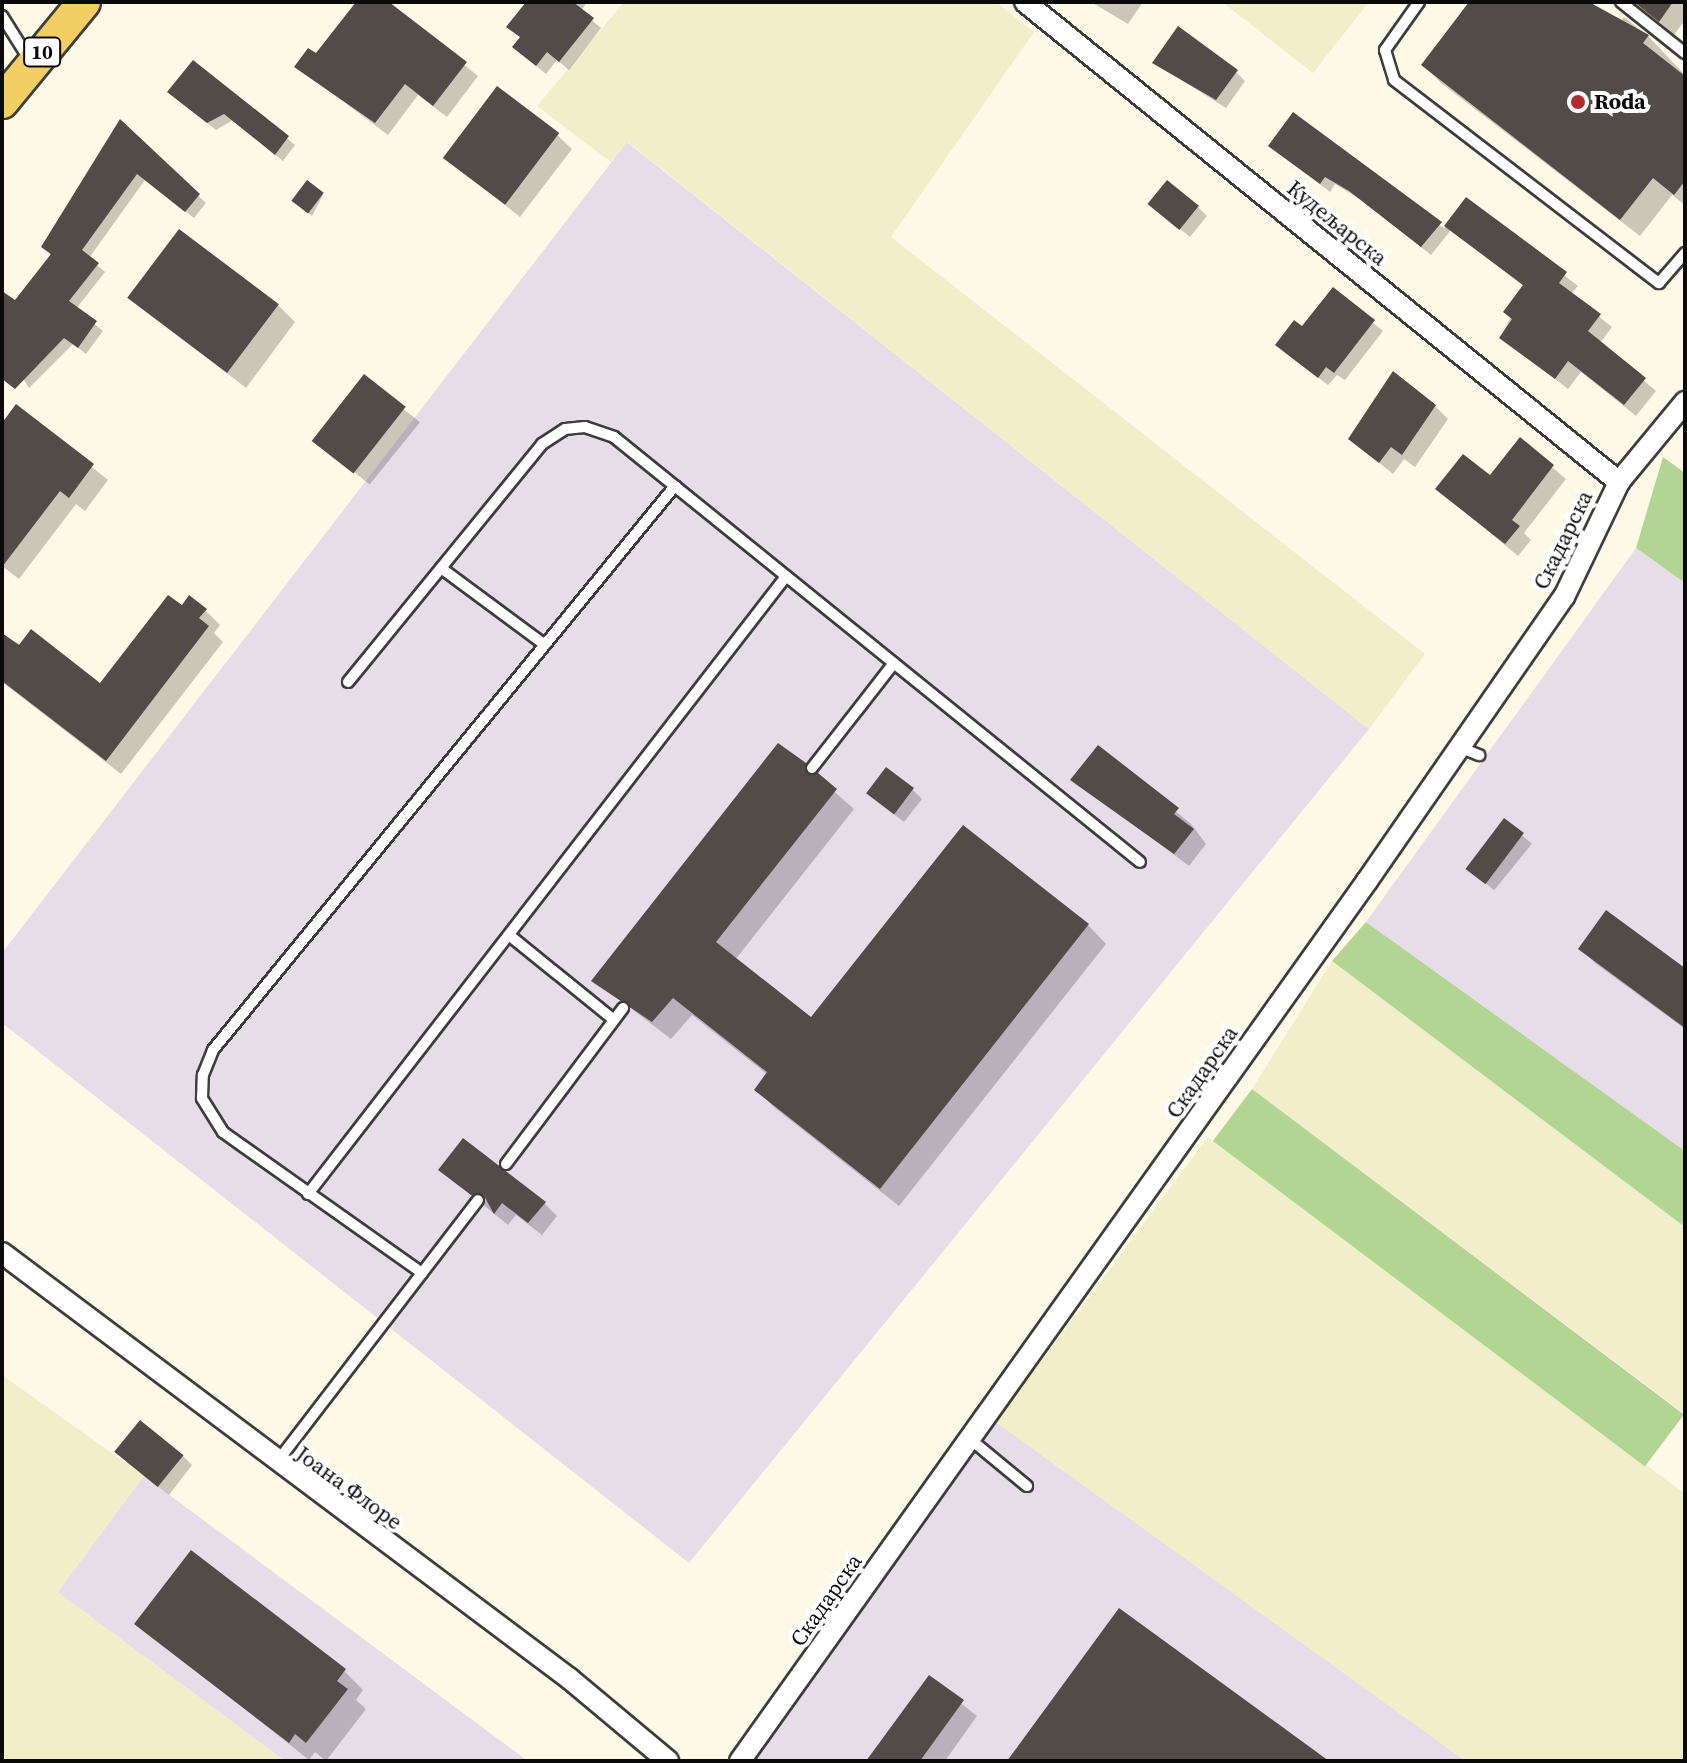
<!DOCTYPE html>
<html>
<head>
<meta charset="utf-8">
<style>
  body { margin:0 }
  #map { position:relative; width:1687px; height:1763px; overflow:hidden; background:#fef9e7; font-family:"Source Serif 4",serif }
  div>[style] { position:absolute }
  .industrial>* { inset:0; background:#e7dde9 }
  .farmland>* { inset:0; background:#f2eec9 }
  .forest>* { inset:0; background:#b2d594; transform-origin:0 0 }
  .shadow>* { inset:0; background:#0003; transform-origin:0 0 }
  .building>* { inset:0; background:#524b47; transform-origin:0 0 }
  .roads { filter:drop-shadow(2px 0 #3d3d3d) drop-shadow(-2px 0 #3d3d3d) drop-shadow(0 2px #3d3d3d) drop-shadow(0 -2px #3d3d3d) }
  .lane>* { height:10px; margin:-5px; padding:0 5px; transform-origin:5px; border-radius:5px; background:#fff }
  .street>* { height:20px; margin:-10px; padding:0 10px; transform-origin:10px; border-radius:10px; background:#fff }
  .primary>* { height:32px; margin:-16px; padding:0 16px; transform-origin:16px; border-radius:16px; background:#f2ce63 }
  .dots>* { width:22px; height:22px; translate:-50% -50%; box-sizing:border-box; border:4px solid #fff; border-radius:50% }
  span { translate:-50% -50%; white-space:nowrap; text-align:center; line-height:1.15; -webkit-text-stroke:8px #fff; paint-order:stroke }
  .shield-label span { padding:2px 6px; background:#fff; border:2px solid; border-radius:6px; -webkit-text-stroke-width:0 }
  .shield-label { font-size:20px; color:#0a0a0a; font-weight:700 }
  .poi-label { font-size:22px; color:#0a0a0a; font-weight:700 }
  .left { translate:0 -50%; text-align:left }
  .street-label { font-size:22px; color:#0a0a0a }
  .frame { position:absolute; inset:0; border:4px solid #0a0a0a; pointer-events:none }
</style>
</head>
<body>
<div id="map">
  <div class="industrial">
    <div style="clip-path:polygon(627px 142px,1369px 729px,689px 1563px,2px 1023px,2px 953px)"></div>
    <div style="clip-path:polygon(1636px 548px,1685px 583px,1685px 1151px,1366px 922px)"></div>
    <div style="clip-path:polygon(996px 1422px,1466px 1761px,754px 1761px)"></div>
    <div style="clip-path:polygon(144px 1476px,528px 1761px,285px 1761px,57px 1592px)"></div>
  </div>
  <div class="farmland">
    <div style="clip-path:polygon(624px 2px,996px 2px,1034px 32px,891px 237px,1425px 654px,1369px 729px,628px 142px,611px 162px,537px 106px)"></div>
    <div style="clip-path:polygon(1222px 2px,1369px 2px,1313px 73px)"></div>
    <div style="clip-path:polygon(1332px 961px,1685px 1227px,1685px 1414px,1252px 1089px)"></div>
    <div style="clip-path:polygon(1208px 1137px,1685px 1494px,1685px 1761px,1466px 1761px,996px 1422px)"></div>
    <div style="clip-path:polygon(2px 1375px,144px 1476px,58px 1592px,285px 1761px,2px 1761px)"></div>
  </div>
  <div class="forest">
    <div style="clip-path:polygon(1663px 457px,1685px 473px,1685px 583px,1636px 548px)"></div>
    <div style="clip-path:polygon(1366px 922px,1685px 1151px,1685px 1227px,1332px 961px)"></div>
    <div style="left:1252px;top:1089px;width:541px;height:65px;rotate:37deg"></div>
  </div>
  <div class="shadow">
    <div style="clip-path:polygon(358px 2px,386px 2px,478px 76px,447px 117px,418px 95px,388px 135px,297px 67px,316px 56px)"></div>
    <div style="clip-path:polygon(528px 2px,587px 2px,581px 11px,601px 28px,569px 70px,557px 60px,546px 74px,524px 56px,522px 39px,509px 27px)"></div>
    <div style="clip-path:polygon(1091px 2px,1143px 2px,1128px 24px)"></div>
    <div style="clip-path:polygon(1469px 2px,1586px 2px,1617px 26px,1624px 17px,1648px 36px,1685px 75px,1685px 205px,1672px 195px,1640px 236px,1441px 83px,1423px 65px)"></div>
    <div style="clip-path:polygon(1637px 2px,1685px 2px,1685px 20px,1674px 35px)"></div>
    <div style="clip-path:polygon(193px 63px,295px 145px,283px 161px,233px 120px,216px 130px,177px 99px)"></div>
    <div style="clip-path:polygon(1154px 63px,1236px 72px,1245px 81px,1226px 108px)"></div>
    <div style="clip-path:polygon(120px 122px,206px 203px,194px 218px,145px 180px,89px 258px,105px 272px,76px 309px,103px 331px,86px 354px,73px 344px,29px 388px,2px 345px,2px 297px,16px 303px,52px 256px,43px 247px)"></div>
    <div style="clip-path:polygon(557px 135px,572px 149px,520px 217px,445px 157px)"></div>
    <div style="clip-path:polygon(1271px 146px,1445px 228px,1466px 200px,1578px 286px,1571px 294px,1612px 327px,1600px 343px,1656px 391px,1636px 416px,1581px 372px,1568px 389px,1501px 337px,1525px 287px,1451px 230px,1431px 255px,1361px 200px,1335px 184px,1330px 192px)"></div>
    <div style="clip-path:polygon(323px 195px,312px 216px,297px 204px)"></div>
    <div style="clip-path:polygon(1198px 207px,1207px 216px,1190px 237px,1160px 213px)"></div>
    <div style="clip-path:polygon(1333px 290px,1383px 331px,1345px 380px,1337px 375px,1328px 385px,1287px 354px)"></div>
    <div style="clip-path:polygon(130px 297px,278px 305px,295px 322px,246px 388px)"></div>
    <div style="left:364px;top:377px;width:72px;height:80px;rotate:39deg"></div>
    <div style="clip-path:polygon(1435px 406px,1448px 419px,1415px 467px,1404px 459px,1393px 474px,1350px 439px)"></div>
    <div style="clip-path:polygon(17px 407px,108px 480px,85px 511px,76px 504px,19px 579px,2px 566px,2px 425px)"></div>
    <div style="clip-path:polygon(1520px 440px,1566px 479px,1524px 533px,1531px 540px,1518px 556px,1437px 489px,1490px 477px)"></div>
    <div style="clip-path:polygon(182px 608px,205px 610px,220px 625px,214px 633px,223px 642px,121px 774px,2px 682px,2px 635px,101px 686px)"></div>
    <div style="clip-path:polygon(1099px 748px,1191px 824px,1206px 844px,1189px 866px,1073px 779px)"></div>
    <div style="clip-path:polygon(804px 765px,854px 809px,735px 960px,812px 1020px,1088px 925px,1106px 944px,899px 1206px,775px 1108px,756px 1090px,768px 1075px,692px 1015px,671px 1039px,594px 980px)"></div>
    <div style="clip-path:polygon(912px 789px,922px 799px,904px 822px,878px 802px)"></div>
    <div style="left:1504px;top:821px;width:36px;height:60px;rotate:39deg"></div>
    <div style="clip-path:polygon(1581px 949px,1685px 971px,1685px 1029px,1595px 963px)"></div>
    <div style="clip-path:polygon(440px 1170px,544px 1203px,557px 1216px,542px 1235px,516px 1215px,508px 1225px)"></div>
    <div style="clip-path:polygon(183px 1456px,192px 1465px,169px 1495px,126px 1462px)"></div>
    <div style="clip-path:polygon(137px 1623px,344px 1671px,363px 1690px,356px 1700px,366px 1709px,326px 1761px,315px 1752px,309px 1760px)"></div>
    <div style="clip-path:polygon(929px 1678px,977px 1716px,945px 1761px,869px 1761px)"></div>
  </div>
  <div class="building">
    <div style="clip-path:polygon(356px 2px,389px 2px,467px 62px,433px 106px,405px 84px,375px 123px,294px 67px,308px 48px,316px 53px)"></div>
    <div style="clip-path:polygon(526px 2px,573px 2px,594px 18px,559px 62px,547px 52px,536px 66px,512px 47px,520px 37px,506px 27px)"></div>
    <div style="clip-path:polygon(1469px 2px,1589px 2px,1649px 35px,1643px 43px,1685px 76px,1685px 181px,1674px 195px,1653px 178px,1620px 220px,1421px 65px)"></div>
    <div style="clip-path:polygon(1634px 2px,1673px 2px,1659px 22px)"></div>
    <div style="clip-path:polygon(1178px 26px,1238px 70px,1216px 100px,1152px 63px)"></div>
    <div style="clip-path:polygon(193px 60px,289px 136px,275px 155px,224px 114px,207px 123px,167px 92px)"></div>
    <div style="left:497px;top:86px;width:78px;height:90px;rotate:37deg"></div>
    <div style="clip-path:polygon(1293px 112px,1442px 222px,1421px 247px,1349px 191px,1325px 177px,1320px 184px,1268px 146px)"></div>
    <div style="clip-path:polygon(120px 119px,200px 194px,185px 212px,137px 174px,82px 250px,99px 263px,69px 301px,97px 321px,78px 348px,64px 338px,15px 389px,2px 379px,2px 291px,15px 300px,51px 254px,41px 247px)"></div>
    <div style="left:307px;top:180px;width:21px;height:26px;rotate:37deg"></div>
    <div style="left:1167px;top:180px;width:41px;height:31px;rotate:39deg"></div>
    <div style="clip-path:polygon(1466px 197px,1567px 272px,1559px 283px,1601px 314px,1588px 331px,1646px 378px,1624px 405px,1568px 361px,1555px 379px,1499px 338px,1512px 319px,1503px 312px,1523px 285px,1444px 226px)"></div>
    <div style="left:179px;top:229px;width:125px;height:86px;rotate:37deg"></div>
    <div style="clip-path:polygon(1333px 287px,1375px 320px,1334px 373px,1326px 367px,1318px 378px,1275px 345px,1294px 320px,1302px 326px)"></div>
    <div style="clip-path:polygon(1393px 371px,1436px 405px,1402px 455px,1391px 447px,1379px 463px,1348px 439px)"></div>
    <div style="left:364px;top:374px;width:53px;height:85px;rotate:38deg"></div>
    <div style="clip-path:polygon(16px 404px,94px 464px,69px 498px,60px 491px,2px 567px,2px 423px)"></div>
    <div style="clip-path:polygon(1520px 437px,1554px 465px,1512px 520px,1520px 526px,1505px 544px,1435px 489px,1463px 454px,1490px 475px)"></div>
    <div style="clip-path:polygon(168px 595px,182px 605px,189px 595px,207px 609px,199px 618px,209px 626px,106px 761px,2px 681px,2px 633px,19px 645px,31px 629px,100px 683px)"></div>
    <div style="clip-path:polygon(778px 743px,806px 763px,807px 774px,818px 773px,837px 789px,716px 942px,811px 1017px,963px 825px,1089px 924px,880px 1189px,754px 1090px,767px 1072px,673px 998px,652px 1022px,591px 981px)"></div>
    <div style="clip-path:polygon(1098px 745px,1179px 808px,1174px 814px,1194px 829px,1174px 854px,1070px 780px)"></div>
    <div style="left:886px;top:767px;width:35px;height:33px;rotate:37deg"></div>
    <div style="left:1504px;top:818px;width:25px;height:64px;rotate:37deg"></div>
    <div style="clip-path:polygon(1606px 910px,1685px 968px,1685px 1028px,1578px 949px)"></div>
    <div style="clip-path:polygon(463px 1138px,546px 1202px,528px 1223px,502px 1203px,494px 1214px,483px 1194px,471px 1195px,438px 1170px)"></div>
    <div style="left:140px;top:1420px;width:56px;height:41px;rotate:39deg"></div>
    <div style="clip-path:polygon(191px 1550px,346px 1669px,337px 1681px,348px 1689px,306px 1743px,295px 1734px,289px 1743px,134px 1624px)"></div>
    <div style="clip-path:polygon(1119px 1608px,1329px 1761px,1007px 1761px)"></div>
    <div style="clip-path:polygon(929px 1675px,964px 1700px,920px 1761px,866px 1761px)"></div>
  </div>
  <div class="roads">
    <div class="lane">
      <div style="left:1419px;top:2px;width:59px;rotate:125.3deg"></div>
      <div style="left:1385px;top:50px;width:31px;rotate:73deg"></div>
      <div style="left:1394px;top:80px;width:334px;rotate:37.5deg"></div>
      <div style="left:1659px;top:283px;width:40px;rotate:-49deg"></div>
      <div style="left:1621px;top:2px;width:82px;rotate:38.6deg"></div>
      <div style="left:2px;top:16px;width:51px;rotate:57.9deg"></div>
      <div style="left:441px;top:568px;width:129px;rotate:36.5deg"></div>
      <div style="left:348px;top:682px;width:307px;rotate:-50.8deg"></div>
      <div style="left:542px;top:444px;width:27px;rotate:-33deg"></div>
      <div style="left:565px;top:429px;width:20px;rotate:-6deg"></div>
      <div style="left:585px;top:427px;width:31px;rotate:19deg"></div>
      <div style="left:614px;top:437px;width:676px;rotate:38.94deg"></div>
      <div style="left:1459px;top:747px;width:22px;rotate:22deg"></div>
      <div style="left:812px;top:768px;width:133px;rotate:-52deg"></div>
      <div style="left:509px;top:935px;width:135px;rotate:39deg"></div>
      <div style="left:506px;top:1164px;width:195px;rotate:-53.1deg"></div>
      <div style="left:308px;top:1194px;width:778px;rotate:-52.26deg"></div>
      <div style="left:422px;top:1273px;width:244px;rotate:-144.7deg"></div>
      <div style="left:223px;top:1132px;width:40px;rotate:-122deg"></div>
      <div style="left:202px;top:1098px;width:23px;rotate:-88deg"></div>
      <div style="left:203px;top:1075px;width:27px;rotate:-68deg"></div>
      <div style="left:213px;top:1050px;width:729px;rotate:-50.68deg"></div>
      <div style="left:970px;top:1439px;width:74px;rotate:39.5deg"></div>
      <div style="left:277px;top:1462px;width:330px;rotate:-52.5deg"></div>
    </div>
    <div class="street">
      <div style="left:1025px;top:2px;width:764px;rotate:38.94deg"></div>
      <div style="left:2px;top:1253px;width:710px;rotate:36.87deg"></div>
      <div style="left:570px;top:1679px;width:128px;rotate:39.9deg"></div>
      <div style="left:740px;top:1761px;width:1081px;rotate:-54.53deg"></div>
      <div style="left:1367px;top:881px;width:346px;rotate:-55.3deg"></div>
      <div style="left:1564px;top:597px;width:127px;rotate:-64.4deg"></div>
      <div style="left:1619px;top:482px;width:104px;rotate:-50.5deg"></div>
    </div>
    <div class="primary">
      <div style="left:2px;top:102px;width:129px;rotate:-50.6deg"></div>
    </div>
  </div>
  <div class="dots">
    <div style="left:1578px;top:102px;background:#b22932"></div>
  </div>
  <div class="shield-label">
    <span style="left:42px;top:52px">10</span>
  </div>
  <div class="poi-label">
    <span class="left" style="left:1594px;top:102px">Roda</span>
  </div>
  <div class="street-label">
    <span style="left:1337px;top:223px;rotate:39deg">Кудељарска</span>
    <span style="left:1563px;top:540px;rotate:-64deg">Скадарска</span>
    <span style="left:1202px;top:1072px;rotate:-55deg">Скадарска</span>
    <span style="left:349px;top:1488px;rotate:36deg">Јоана Флоре</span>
    <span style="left:826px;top:1600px;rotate:-55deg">Скадарска</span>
  </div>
  <div class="frame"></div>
</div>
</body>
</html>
